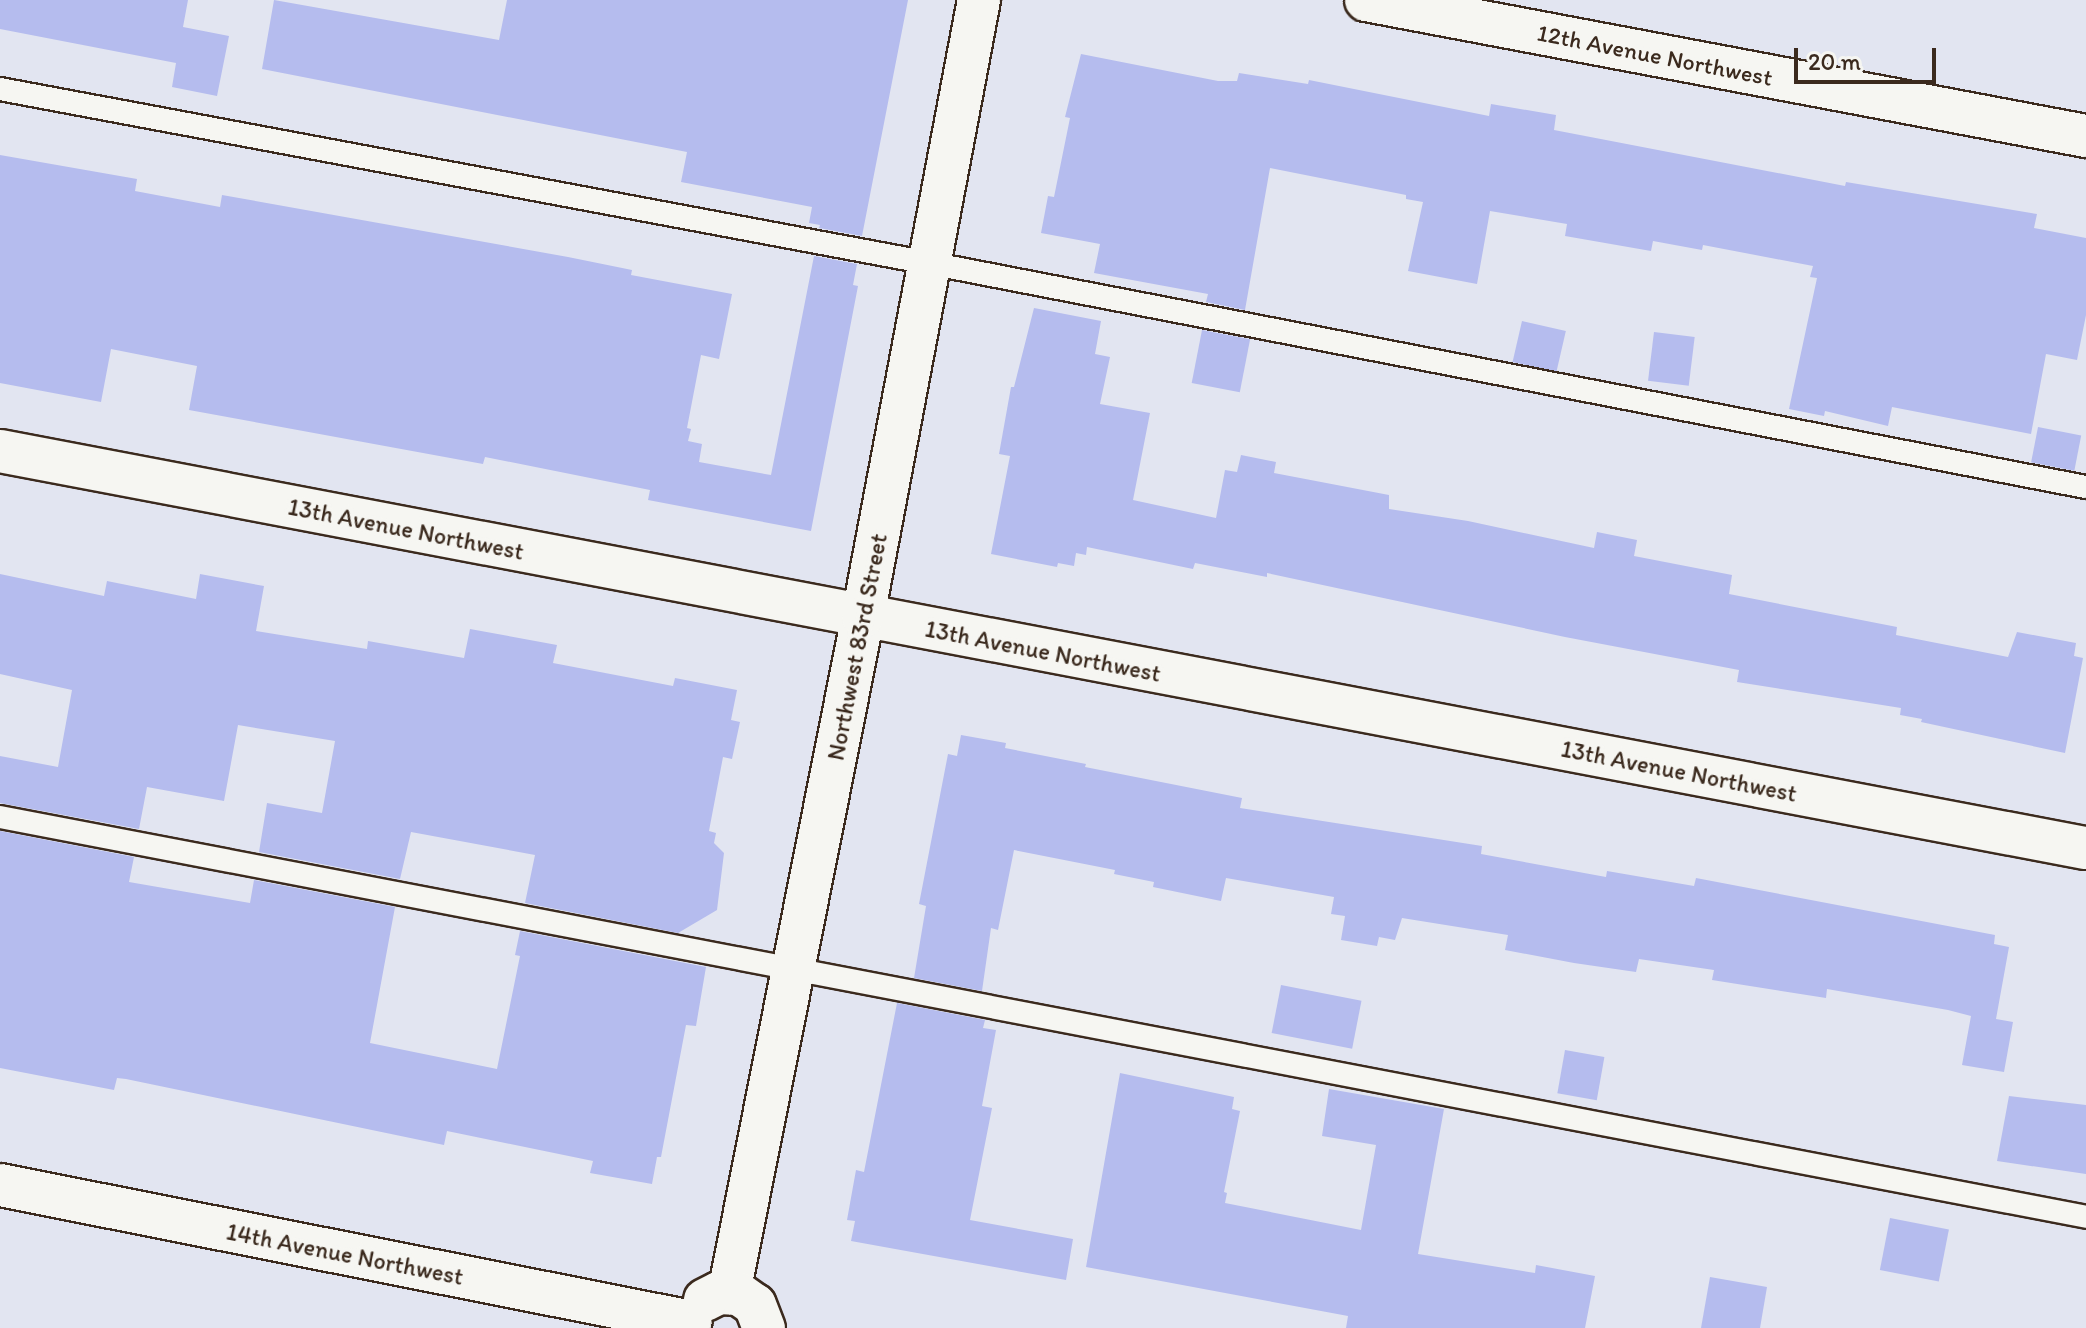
<!DOCTYPE html>
<html>
<head>
<meta charset="utf-8">
<style>
  body { margin:0 }
  #map { position:relative; width:2086px; height:1328px; overflow:hidden; background:#e2e5f1; font-family:Itim,sans-serif }
  div>[style] { position:absolute }
  .building>* { inset:0; background:#b5bcee; transform-origin:0 0 }
  .roads { filter:drop-shadow(2px 0 #3b2a1e) drop-shadow(-2px 0 #3b2a1e) drop-shadow(0 2px #3b2a1e) drop-shadow(0 -2px #3b2a1e) }
  .lane>* { height:22px; margin:-11px; padding:0 11px; transform-origin:11px; border-radius:11px; background:#f6f6f2 }
  .street>* { height:42px; margin:-21px; padding:0 21px; transform-origin:21px; border-radius:21px; background:#f6f6f2 }
  span { translate:-50% -50%; white-space:nowrap; text-align:center; line-height:1.15; -webkit-text-stroke:8px #f6f6f2; paint-order:stroke }
  .street-label { font-size:24px; color:#3b2a1e }
  .scale { position:absolute; left:1794px; top:48px; width:142px; height:36px; box-sizing:border-box; border:4px solid #3b2a1e; border-top:0; padding-left:10px; font-size:24px; line-height:28px; white-space:nowrap; color:#3b2a1e; -webkit-text-stroke:6px #f6f6f2; paint-order:stroke }
</style>
</head>
<body>
<div id="map">
  <div class="building">
    <div style="clip-path:polygon(0 0,188px 0,183px 27px,229px 36px,217px 96px,172px 87px,176px 63px,0 29px)"></div>
    <div style="clip-path:polygon(274px 0,499px 40px,507px 0,908px 0,862px 236px,819px 228px,820px 225px,809px 223px,812px 207px,681px 182px,687px 152px,262px 69px)"></div>
    <div style="clip-path:polygon(1081px 54px,1218px 81px,1237px 81px,1239px 73px,1308px 84px,1309px 80px,1489px 116px,1491px 104px,1556px 115px,1554px 130px,1845px 186px,1846px 182px,2037px 214px,2034px 228px,2086px 238px,2086px 315px,2077px 360px,2046px 354px,2031px 434px,1892px 407px,1888px 426px,1825px 411px,1824px 416px,1789px 409px,1817px 278px,1810px 277px,1813px 266px,1703px 245px,1702px 250px,1653px 241px,1651px 251px,1565px 236px,1567px 224px,1490px 211px,1477px 284px,1408px 271px,1423px 202px,1406px 199px,1406px 195px,1270px 168px,1245px 310px,1206px 302px,1208px 294px,1094px 273px,1100px 244px,1041px 233px,1048px 196px,1054px 197px,1070px 118px,1065px 117px)"></div>
    <div style="clip-path:polygon(0 155px,137px 179px,135px 191px,220px 207px,222px 195px,568px 257px,632px 270px,631px 275px,732px 294px,719px 359px,701px 355px,687px 428px,691px 429px,688px 441px,702px 444px,699px 462px,771px 475px,814px 256px,857px 264px,853px 285px,858px 286px,811px 531px,648px 500px,650px 490px,485px 457px,483px 464px,189px 410px,197px 366px,111px 349px,101px 402px,0 383px)"></div>
    <div style="clip-path:polygon(1034px 308px,1101px 321px,1095px 354px,1110px 357px,1100px 404px,1150px 413px,1133px 500px,1216px 518px,1225px 470px,1237px 472px,1241px 455px,1276px 462px,1274px 473px,1389px 495px,1389px 509px,1468px 521px,1594px 548px,1597px 532px,1637px 540px,1634px 556px,1732px 575px,1729px 594px,1897px 627px,1896px 635px,2008px 657px,2017px 632px,2076px 643px,2074px 656px,2083px 658px,2065px 753px,1921px 722px,1922px 719px,1900px 715px,1901px 708px,1737px 682px,1739px 670px,1565px 637px,1267px 573px,1267px 577px,1195px 563px,1193px 569px,1087px 547px,1086px 555px,1076px 553px,1074px 566px,1058px 563px,1057px 567px,991px 554px,1010px 456px,999px 454px,1011px 387px,1014px 387px)"></div>
    <div style="left:1522px;top:321px;width:45px;height:42px;rotate:13deg"></div>
    <div style="left:1202px;top:330px;width:49px;height:54px;rotate:11deg"></div>
    <div style="left:1654px;top:332px;width:41px;height:49px;rotate:7deg"></div>
    <div style="left:2038px;top:427px;width:44px;height:36px;rotate:11deg"></div>
    <div style="clip-path:polygon(0 574px,104px 596px,107px 581px,196px 599px,200px 574px,264px 586px,256px 631px,367px 649px,368px 641px,464px 658px,470px 629px,557px 645px,553px 663px,673px 686px,675px 678px,737px 690px,731px 720px,740px 722px,732px 759px,723px 757px,709px 831px,716px 833px,714px 843px,724px 853px,717px 910px,678px 933px,525px 903px,535px 855px,411px 832px,400px 879px,259px 852px,267px 803px,322px 813px,335px 741px,238px 725px,224px 801px,147px 787px,139px 829px,0 803px,0 756px,58px 767px,72px 690px,0 674px)"></div>
    <div style="clip-path:polygon(961px 735px,1006px 743px,1005px 748px,1086px 764px,1085px 767px,1242px 798px,1240px 808px,1482px 846px,1481px 854px,1606px 877px,1607px 871px,1694px 886px,1696px 878px,1995px 935px,1994px 944px,2009px 947px,1996px 1019px,2013px 1022px,2004px 1072px,1962px 1065px,1971px 1016px,1948px 1010px,1827px 989px,1826px 998px,1712px 980px,1714px 970px,1639px 959px,1636px 972px,1574px 963px,1505px 950px,1508px 935px,1402px 918px,1395px 940px,1379px 937px,1377px 946px,1341px 940px,1345px 916px,1331px 914px,1334px 897px,1226px 878px,1221px 901px,1153px 887px,1154px 882px,1114px 874px,1115px 870px,1014px 850px,998px 930px,991px 928px,982px 991px,914px 978px,926px 906px,919px 904px,948px 754px,957px 756px)"></div>
    <div style="clip-path:polygon(0 831px,134px 857px,129px 882px,250px 903px,254px 880px,395px 907px,370px 1043px,497px 1069px,520px 956px,515px 955px,520px 931px,706px 967px,696px 1026px,686px 1025px,661px 1157px,657px 1157px,652px 1184px,590px 1173px,593px 1161px,447px 1131px,444px 1145px,126px 1079px,117px 1078px,114px 1090px,0 1068px)"></div>
    <div style="left:1281px;top:985px;width:82px;height:49px;rotate:11deg"></div>
    <div style="clip-path:polygon(897px 1003px,985px 1020px,983px 1028px,996px 1030px,982px 1106px,992px 1108px,970px 1220px,1073px 1239px,1066px 1280px,851px 1241px,855px 1221px,847px 1220px,856px 1170px,864px 1172px)"></div>
    <div style="left:1565px;top:1050px;width:40px;height:44px;rotate:10deg"></div>
    <div style="clip-path:polygon(1120px 1073px,1234px 1097px,1232px 1109px,1240px 1111px,1224px 1192px,1227px 1193px,1225px 1203px,1361px 1230px,1376px 1145px,1322px 1136px,1329px 1089px,1444px 1109px,1418px 1254px,1535px 1273px,1536px 1265px,1595px 1276px,1585px 1328px,1346px 1328px,1348px 1316px,1086px 1267px)"></div>
    <div style="clip-path:polygon(2009px 1096px,2086px 1105px,2086px 1174px,1997px 1161px)"></div>
    <div style="left:1890px;top:1218px;width:60px;height:53px;rotate:11deg"></div>
    <div style="clip-path:polygon(1710px 1277px,1767px 1287px,1760px 1328px,1701px 1328px)"></div>
  </div>
  <div class="roads">
    <div class="lane">
      <div style="left:0;top:89px;width:945px;rotate:10.61deg"></div>
      <div style="left:929px;top:263px;width:1178px;rotate:10.96deg"></div>
      <div style="left:0;top:817px;width:2124px;rotate:10.85deg"></div>
    </div>
    <div class="street">
      <div style="left:1366px;top:0;width:733px;rotate:10.7deg"></div>
      <div style="left:0;top:451px;width:2123px;rotate:10.78deg"></div>
      <div style="left:0;top:1185px;width:704px;rotate:11.21deg"></div>
      <div style="left:729px;top:1293px;width:690px;rotate:-78.8deg"></div>
      <div style="left:863px;top:616px;width:627px;rotate:-79.34deg"></div>
      <div style="left:705px;top:1300px;width:16px;rotate:-27deg"></div>
      <div style="left:719px;top:1293px;width:20px;rotate:3deg"></div>
      <div style="left:739px;top:1294px;width:19px;rotate:35deg"></div>
      <div style="left:755px;top:1305px;width:25px;rotate:69deg"></div>
    </div>
  </div>
  <div class="street-label">
    <span style="left:1655px;top:55px;rotate:11deg">12th Avenue Northwest</span>
    <span style="left:406px;top:529px;rotate:11deg">13th Avenue Northwest</span>
    <span style="left:857px;top:647px;rotate:-79deg">Northwest 83rd Street</span>
    <span style="left:1043px;top:651px;rotate:11deg">13th Avenue Northwest</span>
    <span style="left:1679px;top:771px;rotate:11deg">13th Avenue Northwest</span>
    <span style="left:345px;top:1254px;rotate:11deg">14th Avenue Northwest</span>
  </div>
  <div class="scale">20 m</div>
</div>
</body>
</html>
